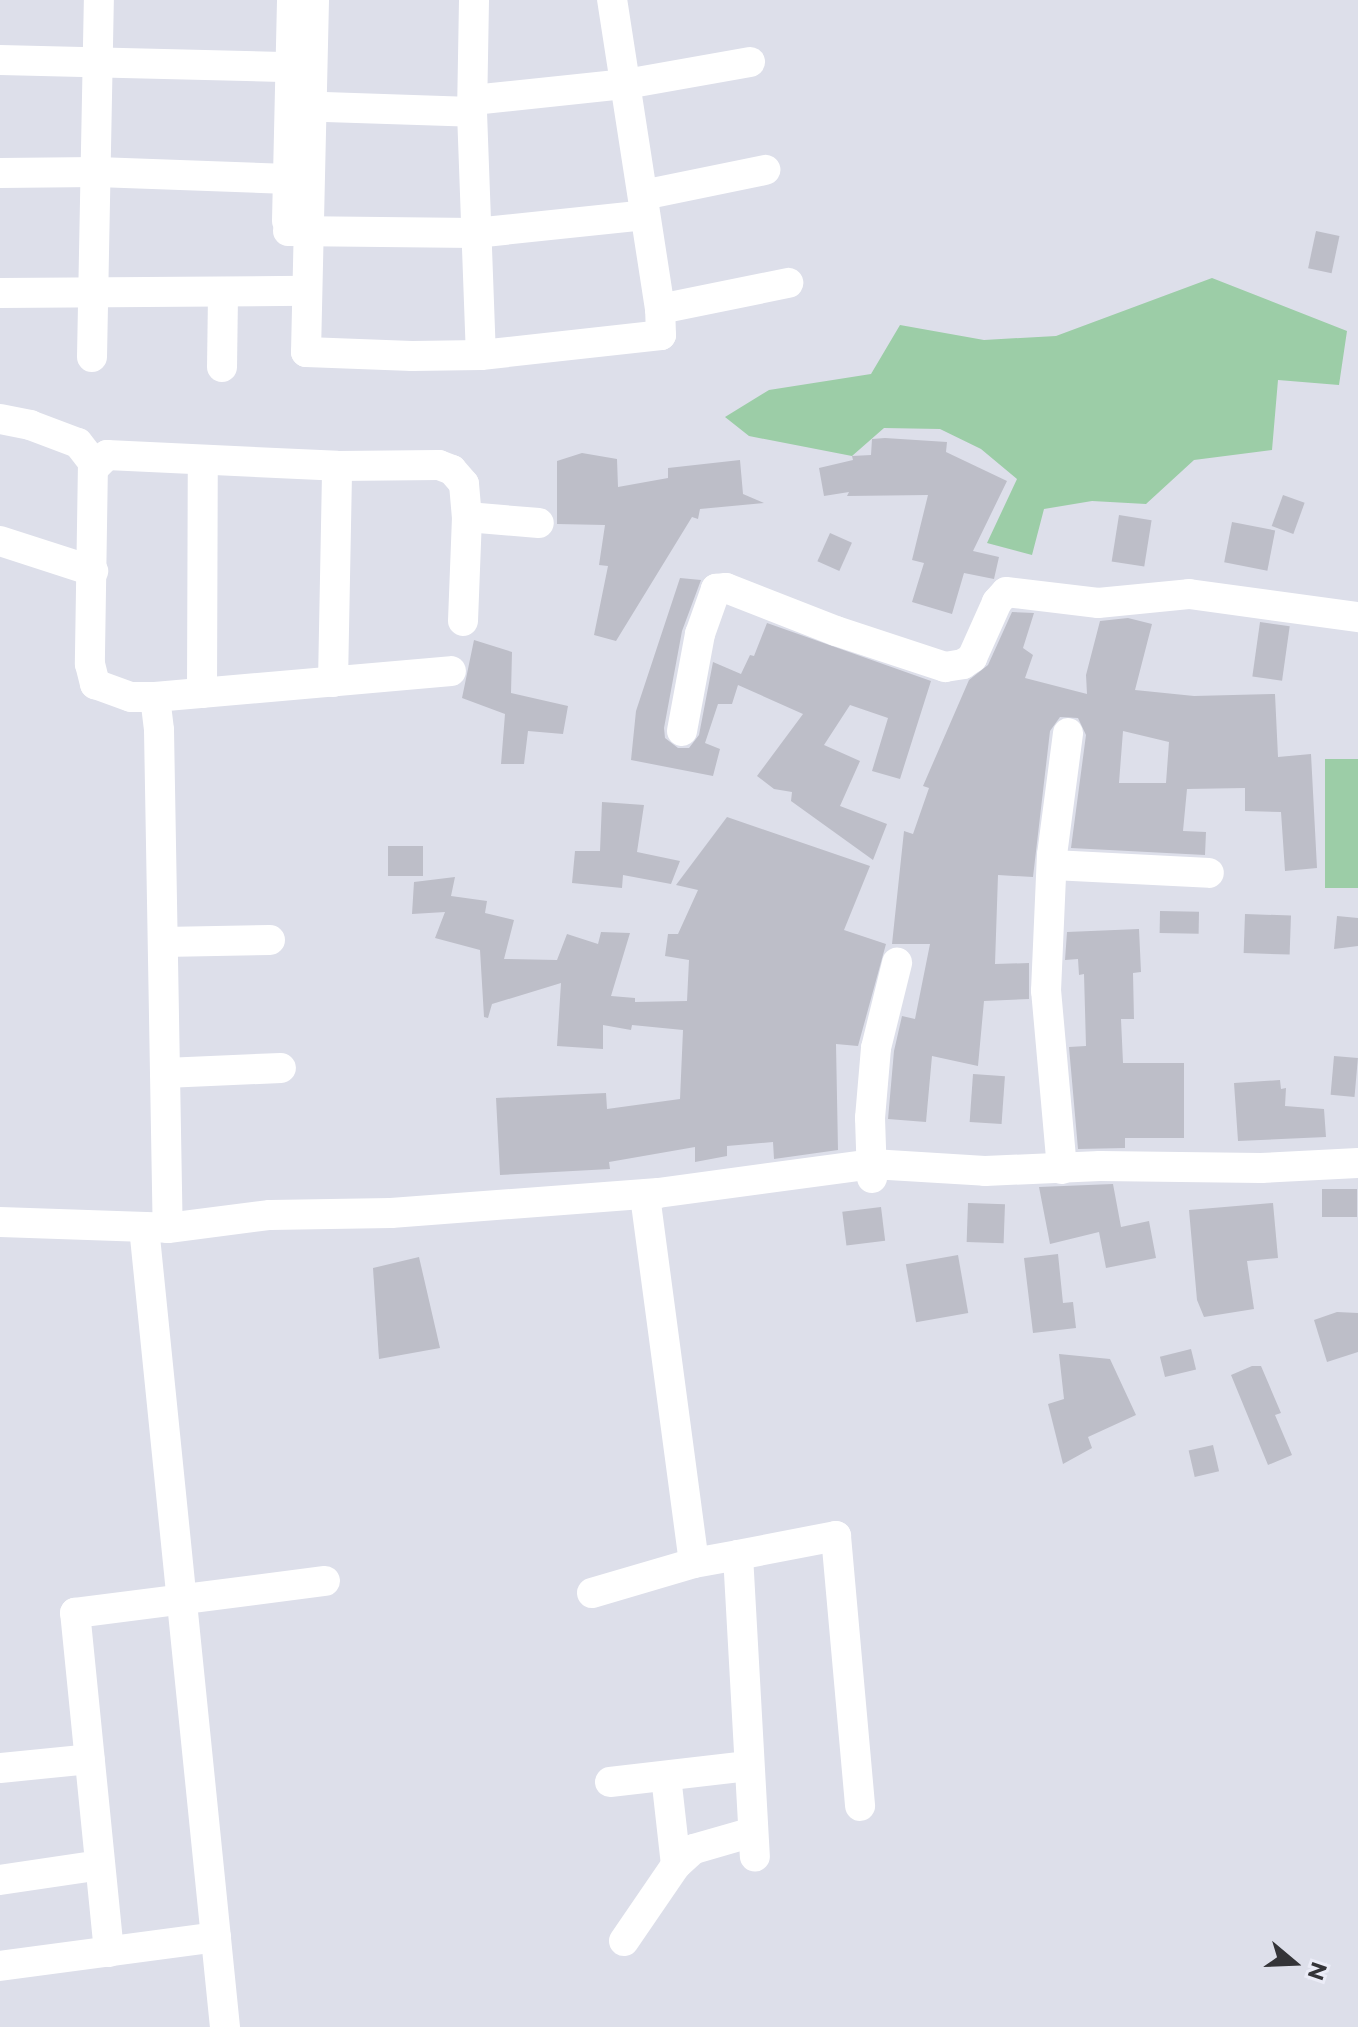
<!DOCTYPE html>
<html>
<head>
<meta charset="utf-8">
<style>
  body { margin:0 }
  #map { position:relative; width:1358px; height:2027px; overflow:hidden; background:#dddfea; font-family:Montserrat,sans-serif }
  div>[style] { position:absolute }
  .green>* { inset:0; background:#9ccda7; transform-origin:0 0 }
  .building>* { inset:0; background:#bdbec8; transform-origin:0 0 }
  .minor>* { height:30px; margin:-15px; padding:0 15px; transform-origin:15px; border-radius:15px; background:#fff }
  span { translate:-50% -50%; white-space:nowrap; text-align:center; line-height:1.15; -webkit-text-stroke:7px #ebecf7; paint-order:stroke }
  .north { position:absolute; left:1254px; top:1923px; width:80px; height:80px; -webkit-text-stroke:6px #ebecf7; paint-order:stroke; rotate:109deg; font-size:22px; font-weight:700; line-height:32px; text-align:center; color:#343438 }
  .north::after { content:''; display:block; margin:auto; width:28px; height:36px; background:#343438; clip-path:polygon(50% 0,100% 100%,50% 72%,0 100%) }
</style>
</head>
<body>
<div id="map">
  <div class="green">
    <div style="clip-path:polygon(1212px 278px,1347px 331px,1339px 385px,1278px 380px,1272px 450px,1194px 460px,1146px 504px,1092px 501px,1044px 509px,1032px 555px,987px 543px,1017px 479px,981px 449px,940px 429px,884px 428px,852px 456px,749px 436px,725px 417px,769px 390px,871px 374px,900px 325px,984px 340px,1056px 336px)"></div>
    <div style="left:1325px;top:759px;width:33px;height:129px"></div>
  </div>
  <div class="building">
    <div style="left:1316px;top:231px;width:24px;height:38px;rotate:12deg"></div>
    <div style="clip-path:polygon(885px 438px,947px 442px,946px 452px,1007px 481px,973px 551px,999px 557px,994px 579px,964px 573px,952px 614px,912px 602px,924px 563px,912px 560px,928px 495px,847px 496px,849px 492px,824px 496px,819px 468px,853px 460px,852px 456px,871px 455px,872px 439px)"></div>
    <div style="clip-path:polygon(582px 453px,617px 459px,618px 487px,668px 478px,668px 468px,740px 460px,743px 494px,764px 503px,700px 509px,698px 519px,692px 517px,616px 641px,594px 635px,608px 566px,599px 565px,605px 525px,557px 524px,557px 461px)"></div>
    <div style="left:1283px;top:495px;width:23px;height:33px;rotate:20deg"></div>
    <div style="left:1119px;top:515px;width:33px;height:47px;rotate:9deg"></div>
    <div style="left:1232px;top:522px;width:44px;height:41px;rotate:11deg"></div>
    <div style="left:830px;top:533px;width:24px;height:31px;rotate:24deg"></div>
    <div style="clip-path:polygon(680px 578px,701px 580px,682px 631px,664px 728px,665px 738px,678px 748px,689px 748px,699px 735px,713px 662px,741px 674px,750px 655px,754px 656px,767px 623px,931px 681px,900px 779px,872px 771px,888px 718px,850px 705px,824px 745px,860px 761px,840px 806px,887px 824px,873px 860px,791px 801px,792px 792px,774px 789px,757px 776px,803px 714px,738px 685px,732px 704px,718px 704px,705px 743px,720px 749px,713px 776px,631px 760px,636px 711px)"></div>
    <div style="clip-path:polygon(evenodd,1012px 612px,1034px 613px,1023px 648px,1033px 655px,1025px 678px,1087px 694px,1086px 675px,1100px 621px,1128px 618px,1152px 624px,1135px 690px,1194px 696px,1275px 694px,1278px 757px,1311px 754px,1317px 868px,1285px 871px,1281px 812px,1245px 811px,1245px 788px,1187px 789px,1183px 831px,1206px 832px,1205px 855px,1071px 848px,1086px 735px,1078px 718px,1060px 717px,1050px 731px,1033px 877px,998px 875px,995px 964px,1029px 963px,1029px 999px,984px 1001px,978px 1066px,932px 1056px,926px 1122px,888px 1119px,894px 1051px,902px 1016px,915px 1019px,930px 944px,892px 944px,904px 831px,913px 834px,929px 788px,923px 786px,969px 680px,988px 665px,1012px 612px,1123px 731px,1169px 742px,1166px 783px,1119px 783px,1123px 731px)"></div>
    <div style="left:1260px;top:622px;width:30px;height:55px;rotate:8deg"></div>
    <div style="clip-path:polygon(474px 640px,512px 652px,511px 693px,568px 706px,563px 734px,528px 731px,524px 764px,501px 764px,505px 714px,462px 698px)"></div>
    <div style="clip-path:polygon(602px 802px,644px 805px,637px 852px,680px 861px,671px 884px,623px 875px,622px 888px,572px 883px,575px 851px,600px 851px)"></div>
    <div style="clip-path:polygon(727px 817px,870px 866px,844px 930px,886px 944px,858px 1046px,836px 1044px,838px 1150px,774px 1159px,773px 1142px,727px 1146px,727px 1156px,695px 1162px,695px 1147px,609px 1162px,610px 1169px,500px 1175px,496px 1098px,606px 1093px,607px 1109px,680px 1099px,683px 1030px,632px 1025px,631px 1030px,603px 1025px,603px 1049px,557px 1046px,561px 983px,492px 1004px,488px 1018px,484px 1017px,480px 950px,435px 938px,445px 912px,412px 914px,414px 882px,455px 877px,451px 896px,487px 901px,485px 913px,514px 920px,504px 959px,557px 960px,567px 934px,598px 944px,601px 932px,630px 933px,611px 996px,635px 998px,635px 1002px,687px 1001px,689px 960px,665px 956px,668px 934px,678px 934px,698px 890px,676px 885px)"></div>
    <div style="left:423px;top:846px;width:30px;height:35px;rotate:90deg"></div>
    <div style="left:1160px;top:911px;width:39px;height:22px;rotate:1deg"></div>
    <div style="left:1245px;top:914px;width:46px;height:39px;rotate:2deg"></div>
    <div style="clip-path:polygon(1337px 916px,1358px 918px,1358px 946px,1334px 949px)"></div>
    <div style="clip-path:polygon(1139px 929px,1141px 972px,1133px 973px,1134px 1019px,1121px 1019px,1123px 1063px,1184px 1063px,1184px 1138px,1125px 1138px,1125px 1148px,1078px 1149px,1069px 1047px,1086px 1046px,1084px 974px,1079px 975px,1078px 959px,1065px 960px,1067px 932px)"></div>
    <div style="left:1334px;top:1056px;width:24px;height:39px;rotate:5deg"></div>
    <div style="left:973px;top:1074px;width:32px;height:48px;rotate:4deg"></div>
    <div style="clip-path:polygon(1280px 1080px,1281px 1089px,1286px 1088px,1285px 1106px,1324px 1109px,1326px 1137px,1238px 1141px,1234px 1083px)"></div>
    <div style="clip-path:polygon(1113px 1184px,1121px 1227px,1149px 1221px,1156px 1258px,1106px 1268px,1099px 1232px,1050px 1244px,1039px 1187px)"></div>
    <div style="left:1322px;top:1189px;width:35px;height:28px"></div>
    <div style="left:968px;top:1203px;width:37px;height:39px;rotate:2deg"></div>
    <div style="clip-path:polygon(1273px 1203px,1278px 1258px,1247px 1261px,1254px 1309px,1204px 1317px,1197px 1300px,1189px 1210px)"></div>
    <div style="left:881px;top:1207px;width:34px;height:39px;rotate:83deg"></div>
    <div style="clip-path:polygon(1058px 1254px,1063px 1303px,1073px 1302px,1076px 1328px,1033px 1333px,1024px 1258px)"></div>
    <div style="left:958px;top:1255px;width:59px;height:53px;rotate:80deg"></div>
    <div style="clip-path:polygon(419px 1257px,440px 1348px,379px 1359px,373px 1268px)"></div>
    <div style="clip-path:polygon(1337px 1312px,1358px 1313px,1358px 1352px,1327px 1362px,1314px 1320px)"></div>
    <div style="left:1191px;top:1349px;width:21px;height:32px;rotate:76deg"></div>
    <div style="clip-path:polygon(1059px 1354px,1110px 1359px,1136px 1415px,1088px 1437px,1092px 1448px,1063px 1464px,1048px 1404px,1064px 1399px)"></div>
    <div style="clip-path:polygon(1252px 1366px,1261px 1366px,1281px 1413px,1275px 1415px,1292px 1455px,1268px 1465px,1231px 1375px)"></div>
    <div style="left:1213px;top:1445px;width:27px;height:25px;rotate:77deg"></div>
  </div>
  <div class="minor">
    <div style="left:314px;top:0;width:352px;rotate:91.3deg"></div>
    <div style="left:306px;top:352px;width:106px;rotate:2.2deg"></div>
    <div style="left:412px;top:356px;width:69px;rotate:-0.8deg"></div>
    <div style="left:481px;top:355px;width:181px;rotate:-6.3deg"></div>
    <div style="left:661px;top:335px;width:26px;rotate:-92deg"></div>
    <div style="left:660px;top:309px;width:313px;rotate:-98.8deg"></div>
    <div style="left:474px;top:0;width:112px;rotate:91deg"></div>
    <div style="left:472px;top:112px;width:243px;rotate:87.9deg"></div>
    <div style="left:0;top:60px;width:292px;rotate:1.4deg"></div>
    <div style="left:473px;top:100px;width:154px;rotate:-6deg"></div>
    <div style="left:626px;top:84px;width:126px;rotate:-10.1deg"></div>
    <div style="left:295px;top:106px;width:177px;rotate:1.9deg"></div>
    <div style="left:0;top:173px;width:97px;rotate:-0.6deg"></div>
    <div style="left:97px;top:172px;width:192px;rotate:2.1deg"></div>
    <div style="left:643px;top:195px;width:125px;rotate:-11.6deg"></div>
    <div style="left:287px;top:221px;width:221px;rotate:-88.7deg"></div>
    <div style="left:288px;top:231px;width:187px;rotate:0.6deg"></div>
    <div style="left:475px;top:233px;width:171px;rotate:-6deg"></div>
    <div style="left:0;top:293px;width:307px;rotate:-0.4deg"></div>
    <div style="left:660px;top:309px;width:131px;rotate:-11.5deg"></div>
    <div style="left:92px;top:357px;width:357px;rotate:-88.9deg"></div>
    <div style="left:222px;top:367px;width:75px;rotate:-89.2deg"></div>
    <div style="left:0;top:419px;width:31px;rotate:11deg"></div>
    <div style="left:30px;top:425px;width:51px;rotate:20.6deg"></div>
    <div style="left:78px;top:443px;width:24px;rotate:52deg"></div>
    <div style="left:93px;top:462px;width:202px;rotate:90.9deg"></div>
    <div style="left:90px;top:664px;width:21px;rotate:76deg"></div>
    <div style="left:95px;top:684px;width:38px;rotate:20deg"></div>
    <div style="left:131px;top:697px;width:24px"></div>
    <div style="left:155px;top:697px;width:33px;rotate:83deg"></div>
    <div style="left:159px;top:730px;width:498px;rotate:89deg"></div>
    <div style="left:95px;top:467px;width:17px;rotate:-45deg"></div>
    <div style="left:107px;top:455px;width:230px;rotate:2.7deg"></div>
    <div style="left:337px;top:466px;width:102px;rotate:-0.6deg"></div>
    <div style="left:439px;top:465px;width:14px;rotate:21deg"></div>
    <div style="left:452px;top:470px;width:18px;rotate:49deg"></div>
    <div style="left:464px;top:484px;width:33px;rotate:85deg"></div>
    <div style="left:467px;top:517px;width:104px;rotate:92.2deg"></div>
    <div style="left:467px;top:517px;width:72px;rotate:4.8deg"></div>
    <div style="left:0;top:541px;width:98px;rotate:17.9deg"></div>
    <div style="left:333px;top:682px;width:216px;rotate:-88.9deg"></div>
    <div style="left:202px;top:693px;width:233px;rotate:-89.8deg"></div>
    <div style="left:155px;top:697px;width:297px;rotate:-5deg"></div>
    <div style="left:682px;top:731px;width:99px;rotate:-79.5deg"></div>
    <div style="left:700px;top:634px;width:48px;rotate:-70.4deg"></div>
    <div style="left:716px;top:589px;width:10px;rotate:-6deg"></div>
    <div style="left:726px;top:588px;width:118px;rotate:21.4deg"></div>
    <div style="left:836px;top:631px;width:115px;rotate:18.3deg"></div>
    <div style="left:945px;top:667px;width:18px;rotate:-9deg"></div>
    <div style="left:963px;top:664px;width:11px;rotate:-34deg"></div>
    <div style="left:972px;top:658px;width:61px;rotate:-65.9deg"></div>
    <div style="left:997px;top:602px;width:13px;rotate:-48deg"></div>
    <div style="left:1006px;top:592px;width:93px;rotate:6.8deg"></div>
    <div style="left:1098px;top:603px;width:91px;rotate:-5.6deg"></div>
    <div style="left:1189px;top:594px;width:171px;rotate:7.8deg"></div>
    <div style="left:1053px;top:865px;width:156px;rotate:2.9deg"></div>
    <div style="left:163px;top:942px;width:107px;rotate:-1.1deg"></div>
    <div style="left:165px;top:1073px;width:116px;rotate:-2.5deg"></div>
    <div style="left:1062px;top:1169px;width:179px;rotate:-95.1deg"></div>
    <div style="left:1046px;top:991px;width:136px;rotate:-87.5deg"></div>
    <div style="left:1052px;top:855px;width:123px;rotate:-82.5deg"></div>
    <div style="left:872px;top:1178px;width:60px;rotate:-91.9deg"></div>
    <div style="left:870px;top:1118px;width:70px;rotate:-85.1deg"></div>
    <div style="left:876px;top:1048px;width:88px;rotate:-76.1deg"></div>
    <div style="left:0;top:1222px;width:168px;rotate:2deg"></div>
    <div style="left:168px;top:1228px;width:103px;rotate:-7.3deg"></div>
    <div style="left:270px;top:1215px;width:121px;rotate:-0.9deg"></div>
    <div style="left:391px;top:1213px;width:268px;rotate:-4.3deg"></div>
    <div style="left:658px;top:1193px;width:216px;rotate:-7.7deg"></div>
    <div style="left:872px;top:1164px;width:113px;rotate:3.5deg"></div>
    <div style="left:985px;top:1171px;width:115px;rotate:-2.5deg"></div>
    <div style="left:1100px;top:1166px;width:161px;rotate:0.7deg"></div>
    <div style="left:1261px;top:1168px;width:97px;rotate:-3deg"></div>
    <div style="left:144px;top:1227px;width:804px;rotate:84.22deg"></div>
    <div style="left:738px;top:1555px;width:100px;rotate:-11deg"></div>
    <div style="left:836px;top:1536px;width:271px;rotate:84.9deg"></div>
    <div style="left:694px;top:1563px;width:45px;rotate:-10.3deg"></div>
    <div style="left:738px;top:1555px;width:302px;rotate:86.8deg"></div>
    <div style="left:592px;top:1593px;width:106px;rotate:-16.4deg"></div>
    <div style="left:694px;top:1563px;width:372px;rotate:-97.6deg"></div>
    <div style="left:0;top:1768px;width:90px;rotate:-5.7deg"></div>
    <div style="left:666px;top:1776px;width:90px;rotate:83.6deg"></div>
    <div style="left:610px;top:1782px;width:139px;rotate:-6.6deg"></div>
    <div style="left:0;top:1880px;width:101px;rotate:-8.5deg"></div>
    <div style="left:624px;top:1941px;width:92px;rotate:-55.6deg"></div>
    <div style="left:676px;top:1865px;width:24px;rotate:-42deg"></div>
    <div style="left:694px;top:1849px;width:61px;rotate:-16.1deg"></div>
    <div style="left:109px;top:1952px;width:341px;rotate:-95.7deg"></div>
    <div style="left:75px;top:1613px;width:252px;rotate:-7.3deg"></div>
    <div style="left:0;top:1966px;width:218px;rotate:-7.6deg"></div>
  </div>
  <div class="north">N</div>
</div>
</body>
</html>
